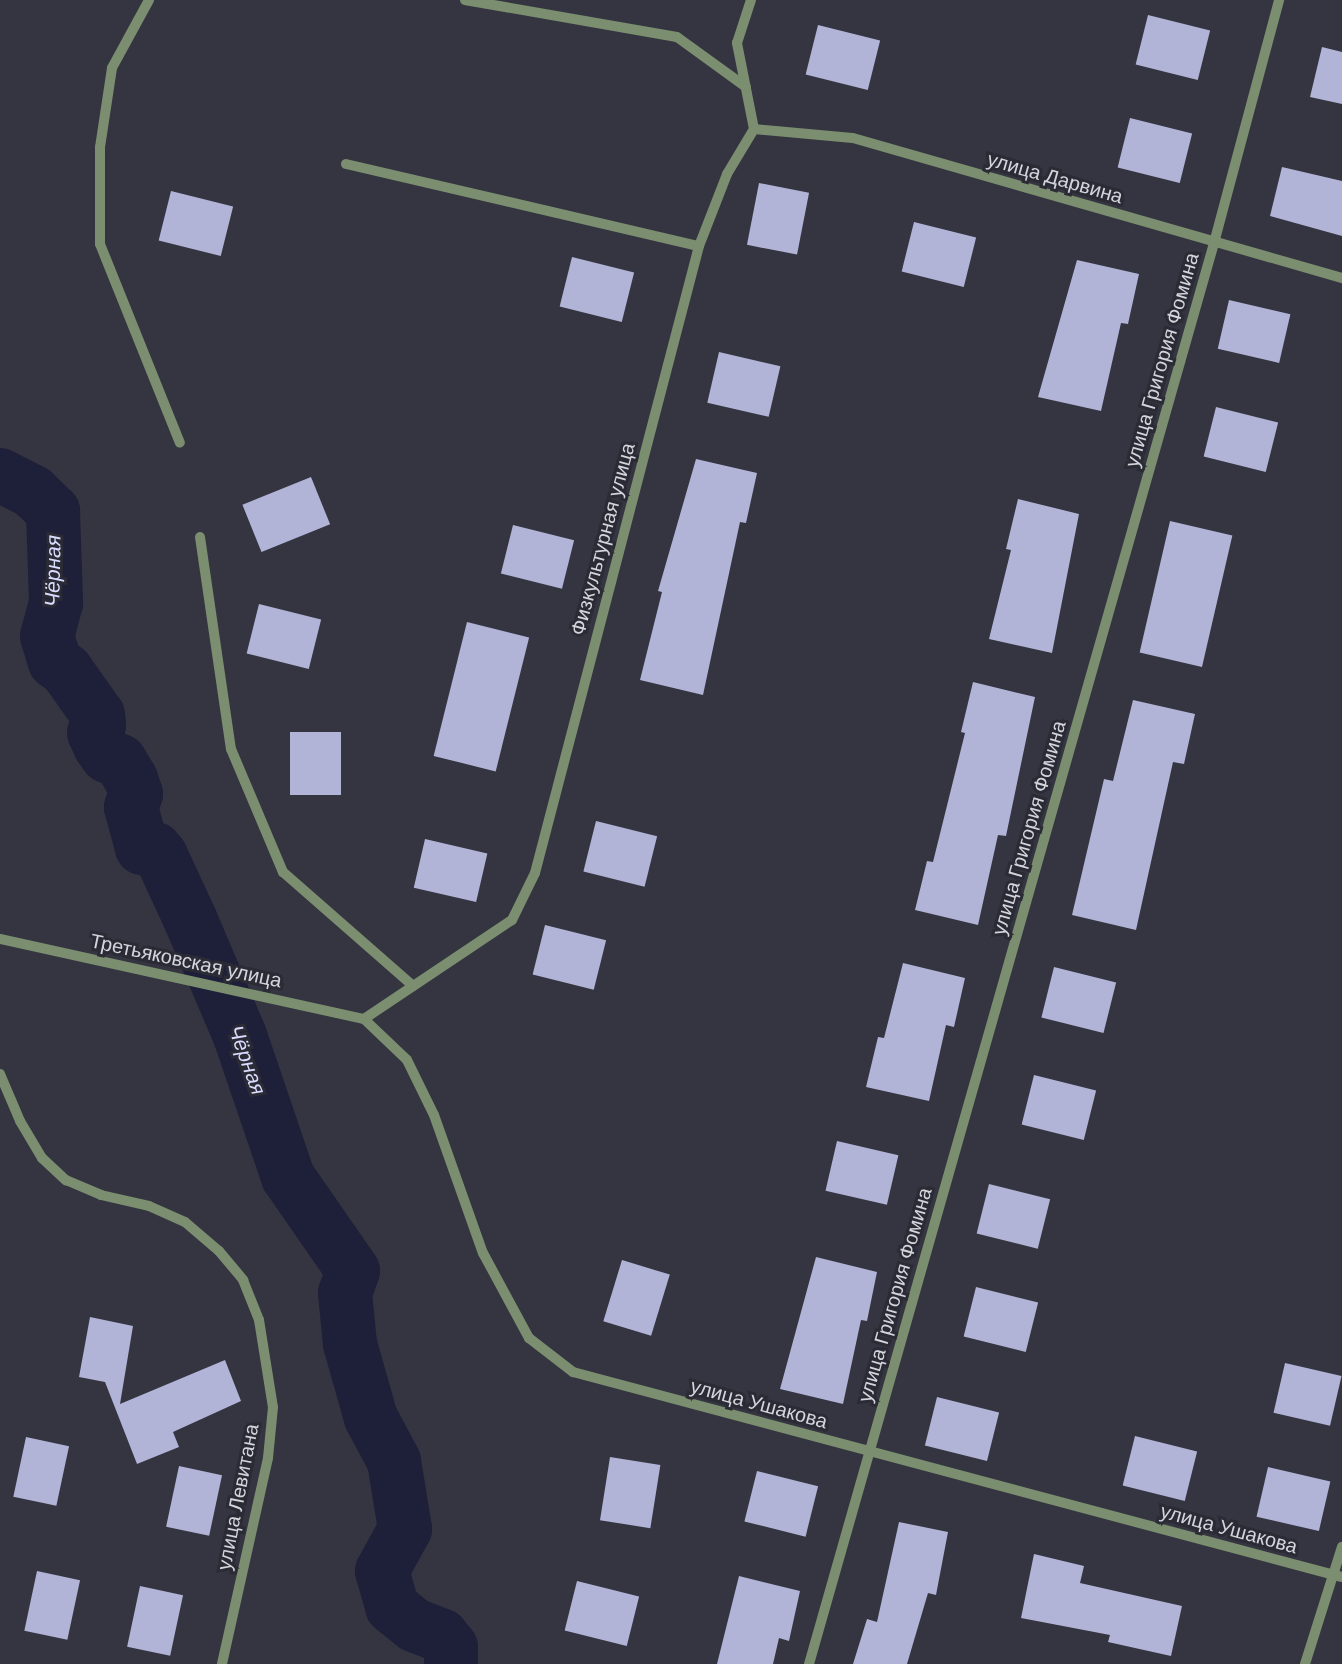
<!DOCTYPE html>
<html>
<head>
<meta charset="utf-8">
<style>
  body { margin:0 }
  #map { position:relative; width:1342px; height:1664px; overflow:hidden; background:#343540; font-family:"DM Sans",sans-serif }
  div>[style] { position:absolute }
  .river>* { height:54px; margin:-27px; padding:0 27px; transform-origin:27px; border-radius:27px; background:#1e1f39 }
  .building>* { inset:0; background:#b1b4d7; transform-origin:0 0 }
  .minor>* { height:10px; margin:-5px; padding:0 5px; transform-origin:5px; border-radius:5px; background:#7b8e6f }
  span { translate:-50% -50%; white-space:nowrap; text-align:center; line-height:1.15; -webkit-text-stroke:6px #2a2b35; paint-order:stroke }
  .street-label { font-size:20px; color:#d4d5dc }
  .water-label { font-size:21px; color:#d9dcff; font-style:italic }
</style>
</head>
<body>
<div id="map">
  <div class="river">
    <div style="left:0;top:475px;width:37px;rotate:27deg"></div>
    <div style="left:33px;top:492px;width:28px;rotate:44deg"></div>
    <div style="left:53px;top:511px;width:92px;rotate:88.1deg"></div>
    <div style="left:56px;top:603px;width:34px;rotate:105deg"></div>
    <div style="left:47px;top:636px;width:27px;rotate:73deg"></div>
    <div style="left:55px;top:662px;width:14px;rotate:36deg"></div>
    <div style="left:66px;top:670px;width:55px;rotate:54.6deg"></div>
    <div style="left:98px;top:715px;width:10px;rotate:84deg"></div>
    <div style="left:99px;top:725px;width:9px;rotate:122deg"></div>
    <div style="left:94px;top:733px;width:14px;rotate:65deg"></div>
    <div style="left:100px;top:746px;width:12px;rotate:55deg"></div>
    <div style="left:107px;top:756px;width:14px;rotate:21deg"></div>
    <div style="left:120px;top:761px;width:21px;rotate:59deg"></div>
    <div style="left:131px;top:779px;width:16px;rotate:72deg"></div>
    <div style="left:136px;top:794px;width:14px;rotate:111deg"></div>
    <div style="left:131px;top:807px;width:42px;rotate:75deg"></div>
    <div style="left:142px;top:848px;width:13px;rotate:4deg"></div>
    <div style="left:155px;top:849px;width:9px;rotate:49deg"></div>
    <div style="left:161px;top:856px;width:72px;rotate:65.2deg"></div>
    <div style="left:191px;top:921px;width:125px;rotate:66.9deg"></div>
    <div style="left:240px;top:1036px;width:149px;rotate:71.2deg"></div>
    <div style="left:288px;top:1177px;width:114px;rotate:55.3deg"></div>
    <div style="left:353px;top:1271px;width:23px;rotate:110deg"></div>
    <div style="left:345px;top:1293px;width:51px;rotate:84.4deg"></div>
    <div style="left:350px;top:1344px;width:77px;rotate:74.2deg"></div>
    <div style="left:371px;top:1418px;width:49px;rotate:61.9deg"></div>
    <div style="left:394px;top:1461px;width:69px;rotate:80.8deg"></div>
    <div style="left:405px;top:1529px;width:48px;rotate:118.7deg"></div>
    <div style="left:382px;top:1571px;width:37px;rotate:74deg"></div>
    <div style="left:392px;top:1607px;width:28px;rotate:39deg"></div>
    <div style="left:414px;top:1625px;width:30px;rotate:21deg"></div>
    <div style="left:442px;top:1636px;width:14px;rotate:51deg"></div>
    <div style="left:451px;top:1647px;width:17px;rotate:90deg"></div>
  </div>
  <div class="building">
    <div style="left:1148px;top:15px;width:64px;height:51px;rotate:14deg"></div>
    <div style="left:818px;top:25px;width:64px;height:51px;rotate:14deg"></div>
    <div style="clip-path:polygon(1322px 47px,1342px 52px,1342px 104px,1310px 97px)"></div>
    <div style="left:1130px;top:118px;width:64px;height:51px;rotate:14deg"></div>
    <div style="clip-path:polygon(1282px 167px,1342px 181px,1342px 236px,1270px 216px)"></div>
    <div style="left:759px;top:183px;width:51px;height:63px;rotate:11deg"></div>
    <div style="left:171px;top:191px;width:64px;height:51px;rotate:14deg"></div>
    <div style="left:914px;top:222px;width:64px;height:51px;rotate:14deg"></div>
    <div style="left:572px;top:257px;width:64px;height:51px;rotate:14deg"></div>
    <div style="clip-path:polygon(1077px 260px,1139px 274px,1128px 324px,1121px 323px,1101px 411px,1038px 397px)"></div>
    <div style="left:1229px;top:300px;width:63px;height:50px;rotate:13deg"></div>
    <div style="left:719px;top:352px;width:63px;height:52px;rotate:13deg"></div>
    <div style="left:1216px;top:407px;width:64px;height:51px;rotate:14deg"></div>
    <div style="clip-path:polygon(696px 459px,757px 473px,746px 523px,740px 522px,703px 695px,640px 680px,662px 592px,658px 591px)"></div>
    <div style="left:311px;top:477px;width:51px;height:74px;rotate:68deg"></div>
    <div style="clip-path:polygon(1018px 499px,1079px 514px,1052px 653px,989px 639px,1011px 550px,1006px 549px)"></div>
    <div style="left:1170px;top:521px;width:64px;height:135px;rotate:13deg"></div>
    <div style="left:513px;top:525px;width:63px;height:50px;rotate:14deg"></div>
    <div style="left:259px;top:604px;width:64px;height:51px;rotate:14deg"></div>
    <div style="left:467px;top:622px;width:64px;height:138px;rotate:14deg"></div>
    <div style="clip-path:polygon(973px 682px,1035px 697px,1006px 836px,998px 835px,978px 925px,915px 910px,927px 861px,933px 862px,965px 733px,961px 732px)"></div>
    <div style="clip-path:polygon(1133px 700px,1195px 714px,1184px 764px,1173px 762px,1136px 930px,1072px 915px,1104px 779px,1113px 781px)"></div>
    <div style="left:290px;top:732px;width:51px;height:63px"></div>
    <div style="left:596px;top:821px;width:63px;height:52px;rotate:14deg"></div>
    <div style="left:425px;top:839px;width:64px;height:50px;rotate:13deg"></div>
    <div style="left:545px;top:925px;width:63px;height:51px;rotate:14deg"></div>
    <div style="clip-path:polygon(903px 963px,965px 978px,954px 1027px,946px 1025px,929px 1101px,866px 1087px,878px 1037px,884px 1038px)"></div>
    <div style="left:1054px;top:967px;width:64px;height:52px;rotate:14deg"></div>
    <div style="left:1034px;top:1075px;width:64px;height:51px;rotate:14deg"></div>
    <div style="left:837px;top:1141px;width:63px;height:51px;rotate:13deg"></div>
    <div style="left:989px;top:1184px;width:63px;height:51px;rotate:14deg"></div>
    <div style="clip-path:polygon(816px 1257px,877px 1272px,867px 1321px,861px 1320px,843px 1404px,780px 1389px)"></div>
    <div style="left:622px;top:1260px;width:50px;height:64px;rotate:17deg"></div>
    <div style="left:976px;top:1287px;width:64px;height:51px;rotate:14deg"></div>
    <div style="clip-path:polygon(90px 1317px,133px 1326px,120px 1404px,225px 1360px,241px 1401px,173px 1432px,179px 1447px,137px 1464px,105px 1382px,79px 1377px)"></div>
    <div style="left:1285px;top:1363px;width:58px;height:51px;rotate:13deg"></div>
    <div style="left:937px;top:1397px;width:64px;height:50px;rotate:14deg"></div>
    <div style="left:1135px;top:1436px;width:64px;height:51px;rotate:14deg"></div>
    <div style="left:26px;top:1437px;width:44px;height:61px;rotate:12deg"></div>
    <div style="left:610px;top:1457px;width:51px;height:64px;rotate:9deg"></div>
    <div style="left:179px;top:1466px;width:44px;height:62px;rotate:12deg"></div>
    <div style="left:1268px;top:1467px;width:64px;height:51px;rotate:13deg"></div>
    <div style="left:757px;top:1471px;width:63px;height:52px;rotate:14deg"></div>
    <div style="clip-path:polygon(899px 1522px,948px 1532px,936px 1595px,928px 1593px,907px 1664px,853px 1664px,867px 1619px,877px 1622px)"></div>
    <div style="clip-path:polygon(1034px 1554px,1084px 1566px,1080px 1583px,1182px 1606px,1171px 1656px,1108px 1642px,1110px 1635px,1021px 1618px)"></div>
    <div style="left:37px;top:1571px;width:44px;height:61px;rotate:12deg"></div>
    <div style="clip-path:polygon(739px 1576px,800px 1591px,789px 1641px,779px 1638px,773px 1664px,717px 1664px)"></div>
    <div style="left:577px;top:1581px;width:64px;height:51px;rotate:14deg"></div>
    <div style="left:140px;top:1586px;width:44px;height:62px;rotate:12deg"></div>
  </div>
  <div class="minor">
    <div style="left:149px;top:0;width:77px;rotate:118.6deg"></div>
    <div style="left:112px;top:68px;width:80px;rotate:98.6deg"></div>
    <div style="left:100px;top:147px;width:97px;rotate:90deg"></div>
    <div style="left:100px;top:244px;width:214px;rotate:68.1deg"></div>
    <div style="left:465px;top:0;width:215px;rotate:9.9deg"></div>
    <div style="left:677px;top:37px;width:85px;rotate:35.9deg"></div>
    <div style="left:754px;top:129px;width:99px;rotate:5.2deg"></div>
    <div style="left:853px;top:138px;width:509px;rotate:15.98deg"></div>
    <div style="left:346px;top:164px;width:362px;rotate:13.1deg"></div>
    <div style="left:200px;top:537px;width:214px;rotate:81.7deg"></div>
    <div style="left:231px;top:749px;width:134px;rotate:67.1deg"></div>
    <div style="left:283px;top:872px;width:173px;rotate:41.2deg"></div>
    <div style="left:0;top:939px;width:373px;rotate:12.4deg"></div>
    <div style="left:364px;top:1019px;width:59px;rotate:43.6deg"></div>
    <div style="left:407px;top:1060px;width:61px;rotate:63.9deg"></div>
    <div style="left:434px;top:1115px;width:146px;rotate:70.5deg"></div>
    <div style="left:483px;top:1253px;width:97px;rotate:61.6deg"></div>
    <div style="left:529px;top:1338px;width:56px;rotate:37.7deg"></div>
    <div style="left:573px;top:1372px;width:796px;rotate:14.93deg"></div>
    <div style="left:364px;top:1019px;width:178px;rotate:-33.8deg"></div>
    <div style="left:512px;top:920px;width:52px;rotate:-63.9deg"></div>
    <div style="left:535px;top:873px;width:648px;rotate:-75.34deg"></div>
    <div style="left:699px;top:246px;width:77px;rotate:-68.7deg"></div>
    <div style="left:727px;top:174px;width:52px;rotate:-59deg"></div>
    <div style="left:754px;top:129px;width:88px;rotate:-101.2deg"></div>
    <div style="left:737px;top:43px;width:45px;rotate:-72deg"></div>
    <div style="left:0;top:1074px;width:51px;rotate:66.9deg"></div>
    <div style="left:20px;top:1121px;width:43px;rotate:59.3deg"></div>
    <div style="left:42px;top:1158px;width:33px;rotate:43deg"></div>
    <div style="left:66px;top:1180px;width:38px;rotate:23deg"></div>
    <div style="left:101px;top:1195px;width:49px;rotate:12.9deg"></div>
    <div style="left:149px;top:1206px;width:39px;rotate:24deg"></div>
    <div style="left:185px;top:1222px;width:45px;rotate:40.5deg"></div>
    <div style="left:219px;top:1251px;width:38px;rotate:50deg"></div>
    <div style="left:243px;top:1280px;width:43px;rotate:68.2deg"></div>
    <div style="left:259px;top:1320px;width:88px;rotate:80.9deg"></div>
    <div style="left:273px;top:1407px;width:51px;rotate:95.6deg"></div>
    <div style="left:268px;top:1458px;width:211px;rotate:102.6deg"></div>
    <div style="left:809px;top:1664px;width:1478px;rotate:-74.09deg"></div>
    <div style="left:1214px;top:243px;width:252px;rotate:-75deg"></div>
    <div style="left:1305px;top:1664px;width:123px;rotate:-72.5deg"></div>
  </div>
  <div class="street-label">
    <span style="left:1055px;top:178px;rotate:16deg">улица Дарвина</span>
    <span style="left:1162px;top:360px;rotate:-74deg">улица Григория Фомина</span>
    <span style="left:603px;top:539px;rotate:-75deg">Физкультурная улица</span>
    <span style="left:1029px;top:828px;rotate:-74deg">улица Григория Фомина</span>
    <span style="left:186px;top:961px;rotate:12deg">Третьяковская улица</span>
    <span style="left:895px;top:1295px;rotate:-74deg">улица Григория Фомина</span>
    <span style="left:759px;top:1404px;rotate:15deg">улица Ушакова</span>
    <span style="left:238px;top:1497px;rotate:-79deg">улица Левитана</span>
    <span style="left:1229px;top:1529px;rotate:15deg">улица Ушакова</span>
  </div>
  <div class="water-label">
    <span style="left:53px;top:571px;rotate:-89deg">Чёрная</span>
    <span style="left:247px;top:1060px;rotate:70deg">Чёрная</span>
  </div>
</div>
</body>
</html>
